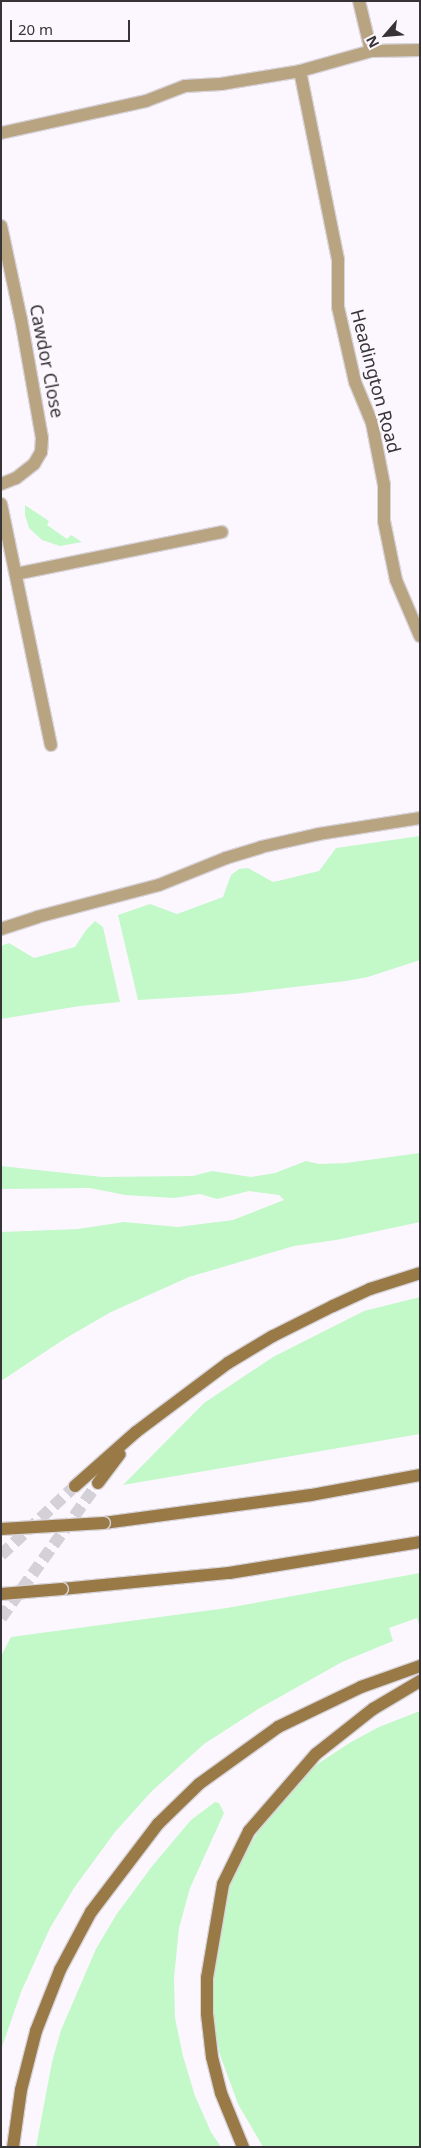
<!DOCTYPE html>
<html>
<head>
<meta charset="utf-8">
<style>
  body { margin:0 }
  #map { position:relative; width:421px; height:2148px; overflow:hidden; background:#fcf7ff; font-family:"Noto Sans",sans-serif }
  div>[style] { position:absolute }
  .green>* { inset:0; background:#c3f8c9 }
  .secondary-tunnel>* { height:12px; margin-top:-6px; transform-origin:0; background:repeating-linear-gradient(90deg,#d4d0d7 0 12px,transparent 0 18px) }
  .roads { filter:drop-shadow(1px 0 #d8d4db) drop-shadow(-1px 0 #d8d4db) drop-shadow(0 1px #d8d4db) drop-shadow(0 -1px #d8d4db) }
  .minor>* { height:12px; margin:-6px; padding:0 6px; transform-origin:6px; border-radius:6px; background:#b9a482 }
  .secondary>* { height:12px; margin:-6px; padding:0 6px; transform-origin:6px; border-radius:6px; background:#997a46 }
  .bridges { filter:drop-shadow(1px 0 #d8d4db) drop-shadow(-1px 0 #d8d4db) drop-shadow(0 1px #d8d4db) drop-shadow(0 -1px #d8d4db) }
  .secondary-bridge>* { height:12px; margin:-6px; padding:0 6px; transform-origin:6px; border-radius:6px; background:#997a46 }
  span { translate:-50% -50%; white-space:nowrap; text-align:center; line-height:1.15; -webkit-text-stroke:5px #fcf7ff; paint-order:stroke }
  .street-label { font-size:18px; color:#363437 }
  .frame { position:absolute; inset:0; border:2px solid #363437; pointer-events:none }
  .north { position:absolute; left:361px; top:10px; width:50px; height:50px; -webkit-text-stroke:4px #fcf7ff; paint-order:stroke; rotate:243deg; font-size:14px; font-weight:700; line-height:20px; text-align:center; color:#363437 }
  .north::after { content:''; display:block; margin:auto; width:18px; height:22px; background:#363437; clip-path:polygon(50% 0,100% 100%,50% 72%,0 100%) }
  .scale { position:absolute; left:10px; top:20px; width:120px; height:22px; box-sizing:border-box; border:2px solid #363437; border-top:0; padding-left:6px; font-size:15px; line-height:18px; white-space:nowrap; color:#363437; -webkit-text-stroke:4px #fcf7ff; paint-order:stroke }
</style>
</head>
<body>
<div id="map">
  <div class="green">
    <div style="clip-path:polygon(25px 505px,49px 521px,47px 525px,67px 539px,71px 535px,82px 542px,60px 546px,42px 540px,29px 528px,25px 515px)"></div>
    <div style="clip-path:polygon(420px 836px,420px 960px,368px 977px,346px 981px,235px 994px,138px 1000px,118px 915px,150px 904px,177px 914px,223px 897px,231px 875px,239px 869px,248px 868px,273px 882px,282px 880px,319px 871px,336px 848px)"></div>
    <div style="clip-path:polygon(95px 921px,103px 927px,120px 1002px,80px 1006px,1px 1019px,1px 946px,9px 943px,34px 958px,75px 947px,86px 930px)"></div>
    <div style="clip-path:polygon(420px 1153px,420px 1222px,336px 1240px,294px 1246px,189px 1277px,111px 1312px,66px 1338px,1px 1381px,1px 1232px,78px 1229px,124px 1222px,178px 1227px,233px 1220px,284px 1200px,279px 1195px,249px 1191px,217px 1199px,200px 1194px,174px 1198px,125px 1195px,90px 1188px,1px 1189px,1px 1166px,102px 1177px,193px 1176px,212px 1171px,251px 1177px,275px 1173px,306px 1161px,319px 1164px,346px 1163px)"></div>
    <div style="clip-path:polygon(420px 1297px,420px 1434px,123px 1485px,204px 1403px,273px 1357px,364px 1311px)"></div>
    <div style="clip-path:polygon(420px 1573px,420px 1627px,417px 1618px,389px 1628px,393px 1641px,342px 1662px,260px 1708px,204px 1744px,152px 1791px,115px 1832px,74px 1888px,50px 1928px,21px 1992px,1px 2050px,1px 1656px,11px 1637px,227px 1608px)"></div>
    <div style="clip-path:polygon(420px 1711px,420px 2147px,263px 2147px,238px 2104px,220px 2055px,214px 2026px,211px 1978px,229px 1887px,237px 1866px,265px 1820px,313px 1767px,351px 1742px,379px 1727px)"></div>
    <div style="clip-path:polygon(215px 1802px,219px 1803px,224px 1813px,190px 1888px,179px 1928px,174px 1978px,175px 2018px,183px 2056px,195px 2096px,211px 2132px,221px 2147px,36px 2147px,52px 2062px,61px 2030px,96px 1949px,116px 1915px,153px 1865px,191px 1820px)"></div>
  </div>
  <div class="secondary-tunnel">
    <div style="left:1px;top:1555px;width:101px;rotate:-43deg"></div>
    <div style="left:1px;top:1618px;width:166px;rotate:-54.3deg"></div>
  </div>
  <div class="roads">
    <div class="minor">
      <div style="left:359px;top:1px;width:51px;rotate:76.5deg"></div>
      <div style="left:300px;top:71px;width:193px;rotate:78.6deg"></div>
      <div style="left:338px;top:260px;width:47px;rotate:90deg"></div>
      <div style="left:338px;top:307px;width:77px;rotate:77.2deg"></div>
      <div style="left:355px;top:382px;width:44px;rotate:67.5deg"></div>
      <div style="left:372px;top:423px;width:63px;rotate:79deg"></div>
      <div style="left:384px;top:485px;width:36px;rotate:90deg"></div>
      <div style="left:384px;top:521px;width:60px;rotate:78.5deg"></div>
      <div style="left:396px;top:580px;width:61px;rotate:66.8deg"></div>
      <div style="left:1px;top:133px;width:148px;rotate:-12.4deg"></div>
      <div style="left:146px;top:101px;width:42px;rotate:-21deg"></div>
      <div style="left:185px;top:86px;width:36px;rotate:-3deg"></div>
      <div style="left:221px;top:84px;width:80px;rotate:-9.3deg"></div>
      <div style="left:300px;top:71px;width:74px;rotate:-15.7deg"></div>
      <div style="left:371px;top:51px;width:49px;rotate:-1.2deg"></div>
      <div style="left:1px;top:226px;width:95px;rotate:77.9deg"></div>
      <div style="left:21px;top:319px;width:121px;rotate:80deg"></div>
      <div style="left:42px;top:438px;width:14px;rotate:94deg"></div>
      <div style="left:41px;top:452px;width:14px;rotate:120deg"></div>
      <div style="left:34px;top:464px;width:23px;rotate:142deg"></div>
      <div style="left:16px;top:478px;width:16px;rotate:158deg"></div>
      <div style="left:1px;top:504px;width:246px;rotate:78.3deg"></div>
      <div style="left:16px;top:574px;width:210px;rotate:-11.5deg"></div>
      <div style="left:1px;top:929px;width:38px;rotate:-18deg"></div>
      <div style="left:37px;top:917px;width:126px;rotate:-14.7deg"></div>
      <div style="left:159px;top:885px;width:72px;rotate:-21.9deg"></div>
      <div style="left:226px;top:858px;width:37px;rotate:-17deg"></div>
      <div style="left:261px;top:847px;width:59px;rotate:-12.6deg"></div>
      <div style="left:319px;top:834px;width:102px;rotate:-9deg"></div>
    </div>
    <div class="secondary">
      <div style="left:98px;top:1483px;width:36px;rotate:-53deg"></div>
      <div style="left:75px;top:1486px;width:81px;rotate:-41.5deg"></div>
      <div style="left:136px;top:1432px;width:115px;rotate:-36.9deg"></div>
      <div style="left:228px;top:1363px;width:52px;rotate:-31deg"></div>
      <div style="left:273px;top:1336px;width:67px;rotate:-26.6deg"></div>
      <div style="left:333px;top:1306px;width:41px;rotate:-24.7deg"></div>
      <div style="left:370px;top:1289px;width:52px;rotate:-17.7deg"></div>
      <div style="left:104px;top:1523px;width:209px;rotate:-7.7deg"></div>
      <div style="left:311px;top:1495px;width:111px;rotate:-10.4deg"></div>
      <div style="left:62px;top:1589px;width:168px;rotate:-5.5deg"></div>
      <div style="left:229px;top:1573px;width:193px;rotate:-9.2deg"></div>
      <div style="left:13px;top:2147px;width:58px;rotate:-82deg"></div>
      <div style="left:21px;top:2090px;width:61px;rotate:-75.7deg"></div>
      <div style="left:36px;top:2031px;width:66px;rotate:-68.5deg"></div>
      <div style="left:60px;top:1970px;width:66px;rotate:-61.9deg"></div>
      <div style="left:91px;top:1912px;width:111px;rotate:-52.7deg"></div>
      <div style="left:158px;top:1824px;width:57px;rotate:-44.3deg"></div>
      <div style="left:199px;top:1784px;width:97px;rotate:-35.8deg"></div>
      <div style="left:278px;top:1727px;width:92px;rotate:-25.7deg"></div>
      <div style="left:361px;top:1687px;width:63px;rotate:-19.6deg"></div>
      <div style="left:243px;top:2147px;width:58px;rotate:-112.2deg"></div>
      <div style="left:221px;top:2093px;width:37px;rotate:-104deg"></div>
      <div style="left:212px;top:2057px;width:43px;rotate:-96.6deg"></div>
      <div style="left:207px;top:2014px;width:36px;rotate:-90deg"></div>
      <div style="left:207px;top:1978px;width:95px;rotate:-80.3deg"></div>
      <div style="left:223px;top:1884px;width:59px;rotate:-63.9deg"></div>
      <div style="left:249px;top:1831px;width:102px;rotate:-49deg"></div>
      <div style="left:316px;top:1754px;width:73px;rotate:-38.3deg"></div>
      <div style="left:373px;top:1709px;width:55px;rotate:-30.8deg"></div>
    </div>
  </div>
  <div class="bridges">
    <div class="secondary-bridge">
      <div style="left:1px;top:1529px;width:103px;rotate:-3.3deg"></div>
      <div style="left:1px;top:1594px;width:61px;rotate:-4.7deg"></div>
    </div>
  </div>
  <div class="street-label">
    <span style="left:47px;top:361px;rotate:79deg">Cawdor Close</span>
    <span style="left:376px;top:381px;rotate:75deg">Headington Road</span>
  </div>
  <div class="frame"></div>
  <div class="north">N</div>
  <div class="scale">20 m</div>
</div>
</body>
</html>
